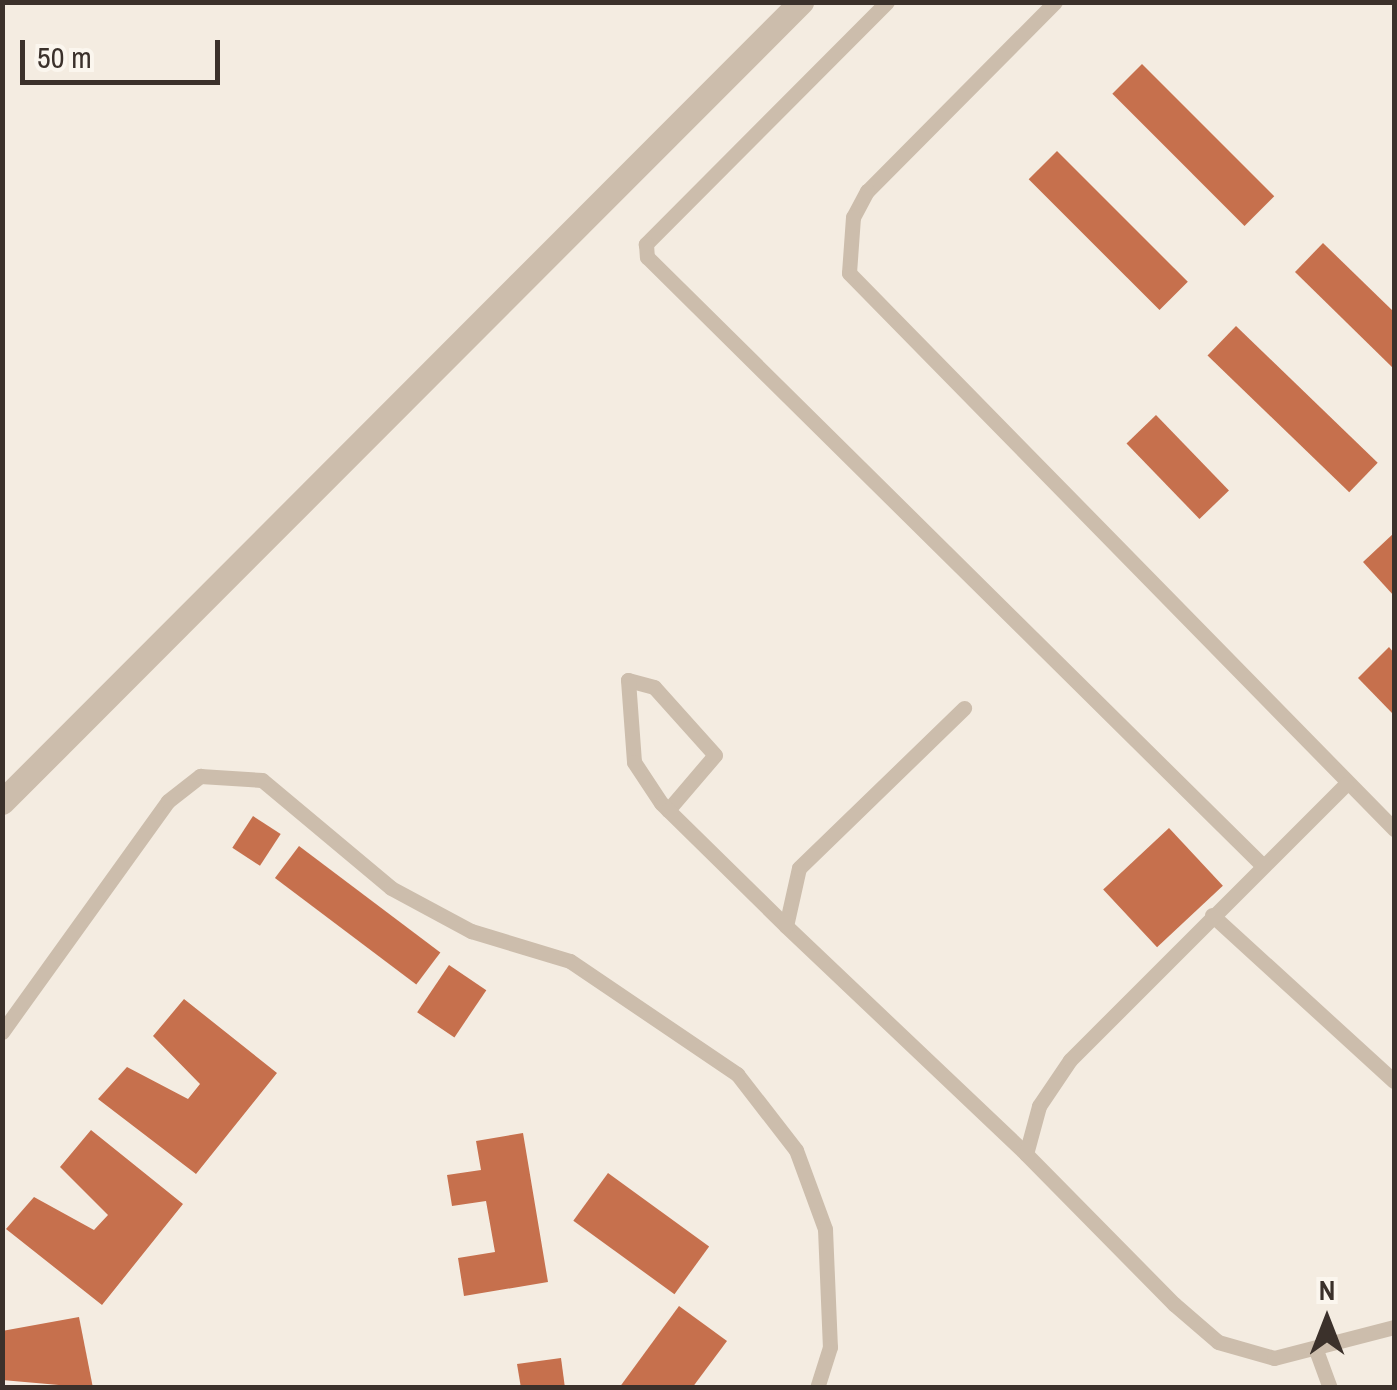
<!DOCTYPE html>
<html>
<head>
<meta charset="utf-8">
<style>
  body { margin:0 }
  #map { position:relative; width:1397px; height:1390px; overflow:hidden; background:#f4ece1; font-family:"Archivo Narrow",sans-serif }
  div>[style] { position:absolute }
  .building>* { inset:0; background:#c6704d; transform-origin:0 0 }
  .service>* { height:15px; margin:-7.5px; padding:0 7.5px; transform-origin:7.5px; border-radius:7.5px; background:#ccbdac }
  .minor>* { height:25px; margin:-12.5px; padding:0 12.5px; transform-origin:12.5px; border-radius:12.5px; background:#ccbdac }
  span { translate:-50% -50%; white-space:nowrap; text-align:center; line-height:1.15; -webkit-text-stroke:10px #fbf6ee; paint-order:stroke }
  .frame { position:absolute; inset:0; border:5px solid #3b312b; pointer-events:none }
  .north { position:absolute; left:1277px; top:1270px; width:100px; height:100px; -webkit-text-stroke:8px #fbf6ee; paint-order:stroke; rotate:0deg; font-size:28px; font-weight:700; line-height:40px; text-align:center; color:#3b312b }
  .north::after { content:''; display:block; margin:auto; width:35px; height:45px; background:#3b312b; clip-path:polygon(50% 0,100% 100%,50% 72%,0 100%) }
  .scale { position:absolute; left:20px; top:40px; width:200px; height:45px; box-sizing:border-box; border:5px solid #3b312b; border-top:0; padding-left:12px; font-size:30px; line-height:35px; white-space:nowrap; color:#3b312b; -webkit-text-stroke:8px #fbf6ee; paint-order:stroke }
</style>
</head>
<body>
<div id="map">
  <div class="building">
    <div style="left:1142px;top:64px;width:187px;height:42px;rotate:45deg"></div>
    <div style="left:1057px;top:151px;width:185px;height:40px;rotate:45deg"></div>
    <div style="clip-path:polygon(1323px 243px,1394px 312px,1394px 369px,1295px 272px)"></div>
    <div style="left:1236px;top:326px;width:197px;height:41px;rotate:44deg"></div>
    <div style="left:1156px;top:415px;width:105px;height:41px;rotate:46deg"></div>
    <div style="clip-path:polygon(1394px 533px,1394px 596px,1363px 562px)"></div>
    <div style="clip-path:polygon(1389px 647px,1394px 653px,1394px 715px,1358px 678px)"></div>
    <div style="left:253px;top:816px;width:33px;height:38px;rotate:33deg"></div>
    <div style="left:1169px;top:828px;width:79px;height:90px;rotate:47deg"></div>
    <div style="left:299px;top:846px;width:177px;height:40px;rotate:37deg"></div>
    <div style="left:449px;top:965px;width:45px;height:57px;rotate:34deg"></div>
    <div style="clip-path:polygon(184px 999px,277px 1073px,196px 1174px,98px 1099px,127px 1067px,188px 1099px,200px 1084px,153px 1036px)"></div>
    <div style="clip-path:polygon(91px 1130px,183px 1204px,102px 1305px,6px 1229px,34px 1197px,94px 1230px,108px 1215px,60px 1167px)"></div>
    <div style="clip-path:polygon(523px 1133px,548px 1282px,464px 1296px,458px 1258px,495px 1252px,486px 1201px,452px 1206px,447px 1175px,481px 1170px,476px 1141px)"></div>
    <div style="left:608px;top:1173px;width:125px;height:59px;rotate:36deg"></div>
    <div style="clip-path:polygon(679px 1306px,727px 1341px,692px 1388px,619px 1388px)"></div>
    <div style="clip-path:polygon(79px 1317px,93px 1388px,2px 1380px,2px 1331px)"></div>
    <div style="clip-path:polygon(561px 1358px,565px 1388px,521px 1388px,517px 1364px)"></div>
  </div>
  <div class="service">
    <div style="left:887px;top:2px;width:342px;rotate:134.9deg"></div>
    <div style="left:646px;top:244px;width:13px;rotate:86deg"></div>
    <div style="left:647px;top:257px;width:863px;rotate:44.67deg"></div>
    <div style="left:1055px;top:2px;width:267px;rotate:134.8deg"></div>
    <div style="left:867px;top:191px;width:30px;rotate:118deg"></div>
    <div style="left:853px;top:217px;width:56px;rotate:94.1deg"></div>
    <div style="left:849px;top:273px;width:779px;rotate:45.57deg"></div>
    <div style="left:668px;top:810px;width:72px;rotate:-49.5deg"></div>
    <div style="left:715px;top:755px;width:91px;rotate:-131.9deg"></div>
    <div style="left:654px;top:687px;width:27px;rotate:-165deg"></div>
    <div style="left:628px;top:680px;width:82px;rotate:85.8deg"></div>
    <div style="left:634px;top:762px;width:49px;rotate:56.6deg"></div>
    <div style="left:661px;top:803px;width:10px;rotate:45deg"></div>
    <div style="left:668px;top:810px;width:165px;rotate:44.5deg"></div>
    <div style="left:786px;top:926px;width:331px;rotate:43.5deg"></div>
    <div style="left:1026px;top:1154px;width:211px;rotate:45.4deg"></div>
    <div style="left:1174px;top:1304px;width:58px;rotate:40.8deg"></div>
    <div style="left:1218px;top:1342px;width:58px;rotate:15.9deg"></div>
    <div style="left:1274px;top:1358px;width:124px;rotate:-14.5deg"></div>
    <div style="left:1212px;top:915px;width:246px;rotate:42.4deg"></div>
    <div style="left:786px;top:926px;width:59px;rotate:-77.4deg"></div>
    <div style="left:799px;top:868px;width:230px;rotate:-44.1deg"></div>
    <div style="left:2px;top:1032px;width:284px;rotate:-54.3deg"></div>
    <div style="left:168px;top:801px;width:41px;rotate:-38deg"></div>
    <div style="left:200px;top:776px;width:62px;rotate:3.7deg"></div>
    <div style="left:262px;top:780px;width:168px;rotate:39.9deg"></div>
    <div style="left:391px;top:888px;width:91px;rotate:28.3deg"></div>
    <div style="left:471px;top:931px;width:103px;rotate:16.9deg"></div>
    <div style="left:570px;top:961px;width:202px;rotate:34.1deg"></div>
    <div style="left:737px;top:1074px;width:96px;rotate:52.2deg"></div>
    <div style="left:796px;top:1150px;width:84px;rotate:69.8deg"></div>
    <div style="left:825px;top:1229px;width:118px;rotate:87.6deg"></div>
    <div style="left:830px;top:1347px;width:43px;rotate:107.6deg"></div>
    <div style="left:1026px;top:1154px;width:50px;rotate:-74.8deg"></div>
    <div style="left:1039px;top:1106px;width:55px;rotate:-56deg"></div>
    <div style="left:1070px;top:1060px;width:390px;rotate:-45deg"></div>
    <div style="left:1316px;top:1350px;width:40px;rotate:69.8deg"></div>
  </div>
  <div class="minor">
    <div style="left:2px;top:802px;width:1131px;rotate:-45.04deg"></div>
  </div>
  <div class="frame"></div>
  <div class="north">N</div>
  <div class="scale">50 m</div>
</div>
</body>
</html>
